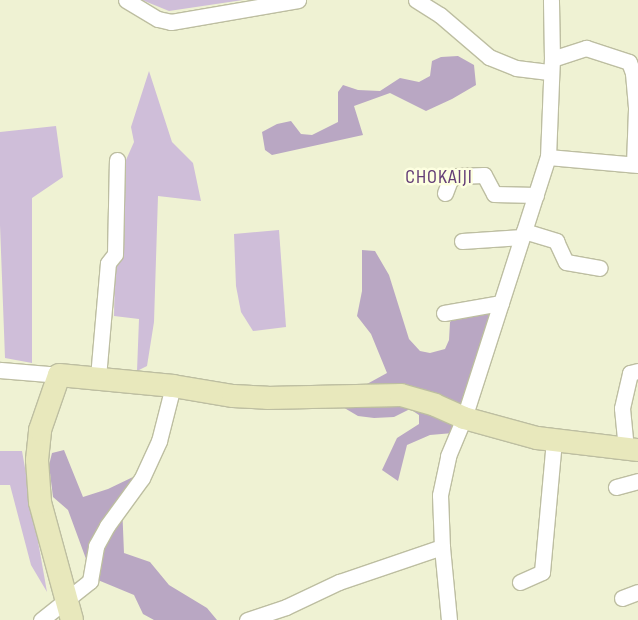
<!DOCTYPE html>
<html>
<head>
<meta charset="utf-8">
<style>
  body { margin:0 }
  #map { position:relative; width:638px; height:620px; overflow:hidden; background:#eff2d3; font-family:"Sofia Sans Condensed",sans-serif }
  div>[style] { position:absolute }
  .green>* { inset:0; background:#cfbed9 }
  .forest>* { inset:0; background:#b9a7c3 }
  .roads { filter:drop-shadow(1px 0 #bdbea1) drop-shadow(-1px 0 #bdbea1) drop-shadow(0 1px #bdbea1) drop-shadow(0 -1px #bdbea1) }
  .street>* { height:15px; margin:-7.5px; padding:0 7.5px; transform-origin:7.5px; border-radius:7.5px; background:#fff }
  .secondary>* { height:22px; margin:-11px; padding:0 11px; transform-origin:11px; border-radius:11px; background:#e8e8bc }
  span { translate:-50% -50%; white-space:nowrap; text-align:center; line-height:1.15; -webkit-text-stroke:5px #fdffe0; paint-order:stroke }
  .quarter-label { font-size:20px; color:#643e77; letter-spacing:1px }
</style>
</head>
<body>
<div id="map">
  <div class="green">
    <div style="clip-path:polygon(142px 0,243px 0,169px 11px)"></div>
    <div style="clip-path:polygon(149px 71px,172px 142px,193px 163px,201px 201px,158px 196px,154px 322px,147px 366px,137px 371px,139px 319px,114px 316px,115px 269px,122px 256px,126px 160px,134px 142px,131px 127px)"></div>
    <div style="clip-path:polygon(56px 126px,63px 177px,32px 198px,32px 363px,5px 358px,0 225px,0 132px)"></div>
    <div style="clip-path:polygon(279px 230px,286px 327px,253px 331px,241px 312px,236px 286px,234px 234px)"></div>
    <div style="clip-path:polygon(0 451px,22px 451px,47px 592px,31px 565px,10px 485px,0 485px)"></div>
  </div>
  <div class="forest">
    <div style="clip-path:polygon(458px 56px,474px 65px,476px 85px,452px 99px,426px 111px,390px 93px,354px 106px,363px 135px,272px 155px,265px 150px,262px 132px,277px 124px,291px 121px,301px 134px,312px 135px,338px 122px,338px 92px,343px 85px,358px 90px,380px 91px,400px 78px,419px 82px,430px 76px,432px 61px,441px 57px)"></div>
    <div style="clip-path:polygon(362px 250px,375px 251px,389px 275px,409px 339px,420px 351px,430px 353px,445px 349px,449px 340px,450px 322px,461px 313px,482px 308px,489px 314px,487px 335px,453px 433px,430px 435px,407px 445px,398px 481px,382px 470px,397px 438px,419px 424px,419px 415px,410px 409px,394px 417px,374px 418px,358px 416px,341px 406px,356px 390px,387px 373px,371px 334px,357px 316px,362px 291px)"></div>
    <div style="clip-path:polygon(64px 450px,83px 497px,108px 489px,133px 477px,122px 504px,124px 553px,150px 562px,169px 585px,207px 608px,217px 620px,154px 620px,143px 614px,134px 595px,93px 578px,68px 510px,53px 497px,49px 465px,52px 453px)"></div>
  </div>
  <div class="roads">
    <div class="street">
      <div style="left:126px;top:0;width:37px;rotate:31deg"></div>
      <div style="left:158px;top:19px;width:13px;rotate:13deg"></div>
      <div style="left:171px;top:22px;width:129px;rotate:-9.8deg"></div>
      <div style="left:416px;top:0;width:28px;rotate:32deg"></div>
      <div style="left:440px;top:15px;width:65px;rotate:40.6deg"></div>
      <div style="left:489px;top:57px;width:29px;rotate:22deg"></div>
      <div style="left:516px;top:68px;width:35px;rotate:7deg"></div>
      <div style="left:552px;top:59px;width:36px;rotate:-18deg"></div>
      <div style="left:586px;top:48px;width:45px;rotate:18deg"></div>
      <div style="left:629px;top:62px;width:12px;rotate:70deg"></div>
      <div style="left:633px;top:73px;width:36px;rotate:85deg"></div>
      <div style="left:636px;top:109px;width:55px;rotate:92.1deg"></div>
      <div style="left:548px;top:157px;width:90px;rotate:5.1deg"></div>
      <div style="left:445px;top:193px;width:14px;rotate:-69deg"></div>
      <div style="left:450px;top:180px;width:7px;rotate:-34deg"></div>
      <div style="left:456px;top:176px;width:28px;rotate:-2deg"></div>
      <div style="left:484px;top:175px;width:21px;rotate:62deg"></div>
      <div style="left:494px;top:194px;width:42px;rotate:1.4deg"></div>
      <div style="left:524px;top:231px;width:34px;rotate:17deg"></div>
      <div style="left:556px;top:241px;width:23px;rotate:65deg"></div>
      <div style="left:566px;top:262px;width:34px;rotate:10deg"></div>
      <div style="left:462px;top:241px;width:60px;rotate:-3.8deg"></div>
      <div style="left:444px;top:313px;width:58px;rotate:-10deg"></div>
      <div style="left:0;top:370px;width:59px;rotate:4.8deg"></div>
      <div style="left:98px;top:377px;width:114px;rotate:-85deg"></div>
      <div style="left:108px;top:263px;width:11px;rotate:-52deg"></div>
      <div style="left:115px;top:254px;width:94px;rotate:-88.8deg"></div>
      <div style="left:626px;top:449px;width:41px;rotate:-95.6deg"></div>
      <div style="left:622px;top:408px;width:36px;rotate:-77deg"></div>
      <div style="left:630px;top:373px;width:8px;rotate:-14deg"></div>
      <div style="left:616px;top:487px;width:23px;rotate:-15deg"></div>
      <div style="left:520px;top:582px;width:24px;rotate:-24deg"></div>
      <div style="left:542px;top:572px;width:133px;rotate:-84.8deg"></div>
      <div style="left:622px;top:598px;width:17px;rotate:-21deg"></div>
      <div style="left:41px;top:620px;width:63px;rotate:-38.5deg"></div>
      <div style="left:90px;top:581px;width:36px;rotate:-80deg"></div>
      <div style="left:96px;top:546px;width:23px;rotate:-61deg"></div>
      <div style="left:107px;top:526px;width:59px;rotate:-53.9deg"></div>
      <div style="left:142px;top:478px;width:41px;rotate:-65.3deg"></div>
      <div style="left:159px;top:441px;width:57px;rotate:-75.7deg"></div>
      <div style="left:247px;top:620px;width:41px;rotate:-18.4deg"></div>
      <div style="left:286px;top:607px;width:59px;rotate:-25.3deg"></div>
      <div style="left:339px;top:582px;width:109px;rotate:-18.8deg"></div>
      <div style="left:449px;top:620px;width:73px;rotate:-95.5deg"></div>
      <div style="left:442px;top:547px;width:52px;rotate:-92.2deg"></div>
      <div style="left:440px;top:495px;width:40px;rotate:-78deg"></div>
      <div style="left:448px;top:456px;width:41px;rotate:-67.2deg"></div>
      <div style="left:464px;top:418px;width:274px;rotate:-72.2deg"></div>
      <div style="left:548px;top:157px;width:98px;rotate:-87.7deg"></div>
      <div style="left:552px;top:59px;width:59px;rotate:-91deg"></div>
    </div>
    <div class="secondary">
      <div style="left:72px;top:620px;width:122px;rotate:-105.2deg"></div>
      <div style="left:40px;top:502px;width:42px;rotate:-94.1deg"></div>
      <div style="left:37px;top:460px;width:30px;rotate:-84deg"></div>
      <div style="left:40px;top:430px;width:58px;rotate:-70.9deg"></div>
      <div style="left:59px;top:375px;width:115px;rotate:5.5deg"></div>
      <div style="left:173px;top:386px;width:61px;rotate:9.5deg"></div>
      <div style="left:233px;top:396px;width:34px;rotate:3deg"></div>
      <div style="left:267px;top:398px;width:134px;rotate:-1.3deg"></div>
      <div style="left:401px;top:395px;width:35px;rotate:16deg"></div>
      <div style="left:435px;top:405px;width:32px;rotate:24deg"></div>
      <div style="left:464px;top:418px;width:76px;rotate:15.3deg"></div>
      <div style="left:537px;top:438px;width:102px;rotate:6.8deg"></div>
    </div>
  </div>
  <div class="quarter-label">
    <span style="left:439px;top:177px">CHOKAIJI</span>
  </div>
</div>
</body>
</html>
